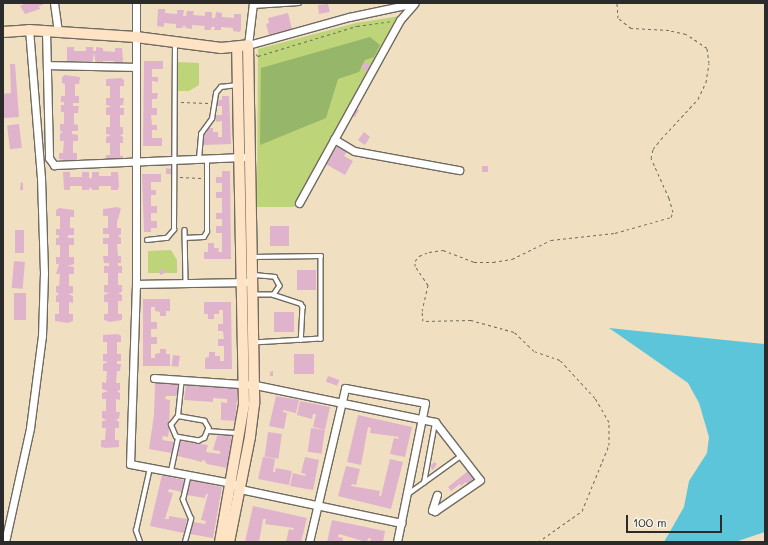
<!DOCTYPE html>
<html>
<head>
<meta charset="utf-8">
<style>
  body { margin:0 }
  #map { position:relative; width:768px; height:545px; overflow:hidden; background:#f0e0c1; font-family:Mali,sans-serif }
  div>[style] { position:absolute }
  .green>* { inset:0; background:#bdd479 }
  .forest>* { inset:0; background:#96b669 }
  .water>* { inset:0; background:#5dc5d9 }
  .building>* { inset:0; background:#dfb3cb; transform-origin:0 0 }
  .path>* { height:1px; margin-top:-0.5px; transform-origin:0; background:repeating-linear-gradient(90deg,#706a60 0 3px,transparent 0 6px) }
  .roads { filter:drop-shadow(1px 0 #706a60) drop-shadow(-1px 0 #706a60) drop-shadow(0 1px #706a60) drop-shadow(0 -1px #706a60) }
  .lane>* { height:3.5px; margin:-1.75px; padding:0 1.75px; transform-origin:1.75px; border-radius:1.75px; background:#fff }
  .street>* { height:7px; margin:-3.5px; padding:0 3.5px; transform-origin:3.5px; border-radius:3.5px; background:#fff }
  .secondary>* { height:10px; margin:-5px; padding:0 5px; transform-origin:5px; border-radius:5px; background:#fee4c5 }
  span { translate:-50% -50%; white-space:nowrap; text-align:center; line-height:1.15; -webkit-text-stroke:4px #f7f3e8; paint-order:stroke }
  .frame { position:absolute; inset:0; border:4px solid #2b2b2b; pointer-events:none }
  .scale { position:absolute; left:626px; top:515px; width:96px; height:18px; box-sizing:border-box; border:2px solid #2b2b2b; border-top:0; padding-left:5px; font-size:12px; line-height:14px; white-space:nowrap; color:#2b2b2b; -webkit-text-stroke:3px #f7f3e8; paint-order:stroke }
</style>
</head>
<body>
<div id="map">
  <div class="green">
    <div style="clip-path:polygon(400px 16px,294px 207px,257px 207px,258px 49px,356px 23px)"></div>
    <div style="clip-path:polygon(177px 62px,199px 63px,199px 85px,189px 91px,176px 91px)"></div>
    <div style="clip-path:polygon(171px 250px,177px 260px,177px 273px,148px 273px,148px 251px)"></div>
  </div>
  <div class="forest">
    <div style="clip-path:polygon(370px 37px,380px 45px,374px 57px,365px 60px,359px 72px,338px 79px,326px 118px,260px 145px,261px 68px)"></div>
  </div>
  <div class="water">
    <div style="clip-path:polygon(609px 328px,765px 344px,765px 532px,735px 542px,664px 542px,684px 507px,689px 481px,707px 453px,709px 437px,699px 403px,688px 383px)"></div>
  </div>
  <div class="building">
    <div style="clip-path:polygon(25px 3px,42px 3px,43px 5px,39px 6px,40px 9px,25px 14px,20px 6px)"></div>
    <div style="clip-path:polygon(328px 4px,330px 12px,319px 14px,318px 5px)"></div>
    <div style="clip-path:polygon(158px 9px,165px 9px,165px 13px,177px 14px,177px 10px,184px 10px,183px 16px,186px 16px,187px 11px,194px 11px,193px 15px,205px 16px,205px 12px,212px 12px,212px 18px,215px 18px,216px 12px,222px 13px,222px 17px,234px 18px,234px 14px,241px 14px,241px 29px,240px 32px,233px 31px,233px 28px,221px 27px,221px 30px,214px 30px,215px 27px,211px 27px,211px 30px,204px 30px,205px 26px,192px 25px,192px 29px,186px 28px,184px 25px,182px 28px,176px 28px,176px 24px,164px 23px,164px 27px,157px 26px)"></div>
    <div style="clip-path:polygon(288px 13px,292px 29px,269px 35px,266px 24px,269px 23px,268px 18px)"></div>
    <div style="clip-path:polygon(67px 47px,74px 47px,74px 51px,86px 51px,86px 47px,93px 47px,93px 51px,96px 51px,96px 47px,103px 48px,103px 51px,115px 52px,115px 48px,122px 48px,123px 60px,121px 66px,114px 66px,114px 61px,103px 61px,103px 65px,96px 65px,94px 53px,92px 65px,85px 65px,86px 61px,74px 61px,74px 65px,67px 65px)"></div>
    <div style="clip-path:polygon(144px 61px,163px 61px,163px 69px,152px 69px,152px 77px,158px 77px,158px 82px,152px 81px,152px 93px,158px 93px,157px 99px,152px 99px,152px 108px,157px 108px,157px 115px,151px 115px,152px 125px,157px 125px,157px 130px,152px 130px,152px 138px,162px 138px,162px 146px,143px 146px)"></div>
    <div style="clip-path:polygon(365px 62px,371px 66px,367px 72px,361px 67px)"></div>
    <div style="clip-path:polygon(10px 64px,15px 64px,19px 117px,3px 118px,3px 94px,11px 93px)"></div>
    <div style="clip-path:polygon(65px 75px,80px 77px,79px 84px,75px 84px,75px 96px,79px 96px,79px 103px,73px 103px,73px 106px,79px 106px,78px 113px,74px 113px,74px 124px,78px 125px,78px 131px,72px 131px,72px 134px,78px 135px,78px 141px,73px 141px,73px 153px,77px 153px,77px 160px,71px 161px,59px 159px,59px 153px,63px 153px,64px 141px,60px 141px,60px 134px,63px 132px,60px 131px,60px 124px,64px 124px,64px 112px,61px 112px,61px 105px,64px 105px,64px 102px,61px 102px,61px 96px,65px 96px,65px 84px,62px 83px,62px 77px)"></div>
    <div style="clip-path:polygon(121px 78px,124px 80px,124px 86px,120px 86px,120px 98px,124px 98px,123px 105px,120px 105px,120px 108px,124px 108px,124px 115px,120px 115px,120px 127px,123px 127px,123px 134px,120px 135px,123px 137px,123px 143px,120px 143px,120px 156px,123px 156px,123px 162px,105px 162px,106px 155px,110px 155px,110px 143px,106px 143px,106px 137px,111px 135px,106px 134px,106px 127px,110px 127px,110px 115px,106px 115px,106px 108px,111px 106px,106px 105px,106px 98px,110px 98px,110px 86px,106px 86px,106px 79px)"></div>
    <div style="clip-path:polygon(222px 96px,229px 96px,231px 144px,204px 145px,203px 134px,207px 133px,207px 128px,213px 128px,213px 132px,218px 132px,218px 137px,222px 137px,222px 121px,216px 122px,216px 115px,222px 115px,222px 106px,216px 106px,216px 100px,222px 100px)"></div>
    <div style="clip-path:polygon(356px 109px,359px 110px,355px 117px,353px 116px)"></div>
    <div style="left:19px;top:124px;width:24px;height:12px;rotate:83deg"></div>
    <div style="clip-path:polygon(364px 132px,370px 137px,365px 145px,358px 140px)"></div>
    <div style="clip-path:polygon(334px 145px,347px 152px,344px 156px,353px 161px,345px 175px,324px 163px)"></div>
    <div style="left:482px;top:166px;width:6px;height:6px"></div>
    <div style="clip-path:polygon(166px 168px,172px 169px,172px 174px,166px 174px)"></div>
    <div style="clip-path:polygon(222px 171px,230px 171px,231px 259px,204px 259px,204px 252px,208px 252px,208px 243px,214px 243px,214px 248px,219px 248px,218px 252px,222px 252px,222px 233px,216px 233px,216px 226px,222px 226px,222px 219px,216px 219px,216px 213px,222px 213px,222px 198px,216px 198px,216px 192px,222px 192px,222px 183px,216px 183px,216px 177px,222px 177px)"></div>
    <div style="clip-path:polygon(63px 172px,70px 172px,70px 177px,82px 177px,82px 172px,89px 172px,89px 178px,92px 178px,92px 172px,99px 172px,99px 176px,111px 176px,111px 172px,118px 172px,119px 186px,118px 190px,111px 190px,111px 186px,99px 186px,99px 190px,93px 190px,90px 187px,89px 190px,82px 190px,82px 186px,70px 186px,70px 190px,64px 190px)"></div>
    <div style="clip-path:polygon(142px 174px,161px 174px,161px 182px,151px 182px,151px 190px,156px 190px,156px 195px,151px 195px,151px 206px,157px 206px,157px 213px,151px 213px,151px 221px,157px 221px,157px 228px,151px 228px,151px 232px,144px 232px)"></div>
    <div style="clip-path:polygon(21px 182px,23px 183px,23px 190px,20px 190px)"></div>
    <div style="clip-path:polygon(118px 207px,121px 209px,117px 222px,117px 228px,121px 228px,121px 234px,118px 236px,121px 238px,121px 244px,117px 244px,118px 256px,121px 256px,121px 263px,118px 263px,118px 266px,122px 266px,122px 273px,118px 273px,118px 285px,122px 285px,122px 292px,118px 293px,122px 295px,122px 301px,118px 301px,118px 314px,122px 314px,122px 320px,110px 322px,104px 320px,104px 314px,108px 314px,108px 302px,104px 302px,104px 295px,109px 293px,104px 292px,104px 285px,108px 285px,108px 273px,104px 273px,104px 266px,109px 266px,109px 263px,104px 263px,103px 256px,108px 256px,108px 244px,103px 244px,103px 238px,109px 238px,109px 234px,103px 234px,103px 228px,108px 228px,108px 216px,103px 216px,103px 209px)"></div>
    <div style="clip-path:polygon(59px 208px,74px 210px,74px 217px,70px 217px,70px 228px,74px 228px,74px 235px,68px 235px,68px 238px,74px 238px,74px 245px,69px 245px,69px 257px,74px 257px,74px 264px,68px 266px,74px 267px,74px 274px,69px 274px,69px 286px,73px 286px,73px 293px,68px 294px,73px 296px,73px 303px,69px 302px,69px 314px,73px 314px,73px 321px,68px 323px,55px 321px,55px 314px,59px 314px,59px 302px,56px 302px,56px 296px,59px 294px,56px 292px,56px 286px,59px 286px,60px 274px,56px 274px,59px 264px,56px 264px,56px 257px,60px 257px,60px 245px,56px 245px,56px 238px,59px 238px,59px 235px,56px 235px,56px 229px,60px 229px,60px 216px,56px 216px,56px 210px)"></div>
    <div style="left:270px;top:226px;width:19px;height:20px"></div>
    <div style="left:15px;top:230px;width:9px;height:23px"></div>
    <div style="left:14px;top:261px;width:11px;height:27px;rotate:5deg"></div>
    <div style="clip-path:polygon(164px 269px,165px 273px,160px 275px,159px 270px)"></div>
    <div style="left:297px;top:270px;width:19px;height:20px"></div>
    <div style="left:14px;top:293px;width:12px;height:27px"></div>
    <div style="clip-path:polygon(143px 299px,170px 299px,170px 311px,166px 311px,166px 316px,160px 316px,160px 312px,155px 311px,155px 307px,151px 307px,151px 322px,157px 322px,157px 329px,151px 329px,151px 337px,157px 337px,157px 344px,151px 344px,151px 358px,155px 358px,155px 354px,160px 353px,160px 349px,166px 349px,166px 354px,170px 354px,170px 366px,143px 366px)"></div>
    <div style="clip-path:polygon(204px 302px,231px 302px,232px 369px,205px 369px,205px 358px,209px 357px,209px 352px,215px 352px,215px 356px,220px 356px,220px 361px,224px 361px,224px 346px,218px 346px,218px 339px,224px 339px,223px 331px,218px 331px,218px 324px,223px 324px,223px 310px,219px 310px,219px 314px,214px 314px,214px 319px,208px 319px,208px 314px,204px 314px)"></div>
    <div style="left:274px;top:312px;width:20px;height:20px"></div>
    <div style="clip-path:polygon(118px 334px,121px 336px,121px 342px,117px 342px,117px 354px,121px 354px,121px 361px,117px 361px,117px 364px,121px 364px,120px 371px,117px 371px,116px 383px,120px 383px,120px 390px,117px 391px,120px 393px,120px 400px,116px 399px,116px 412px,120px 412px,119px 418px,116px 420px,119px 422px,119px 428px,115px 428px,115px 440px,119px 440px,119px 447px,106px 448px,101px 447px,101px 440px,105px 440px,106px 428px,102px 428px,102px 421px,107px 420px,102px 418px,102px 411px,106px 411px,106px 399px,102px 399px,102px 393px,108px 391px,102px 389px,102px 382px,106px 383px,107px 371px,103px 371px,103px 364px,108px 362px,103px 361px,103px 354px,107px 354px,107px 342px,103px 342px,103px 335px)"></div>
    <div style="left:294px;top:354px;width:20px;height:20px"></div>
    <div style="left:173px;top:355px;width:7px;height:11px;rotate:8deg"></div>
    <div style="clip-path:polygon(273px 371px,273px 376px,270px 376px,270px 372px)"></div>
    <div style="left:328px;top:376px;width:12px;height:6px;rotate:20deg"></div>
    <div style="clip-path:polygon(155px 383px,178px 384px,178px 396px,166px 396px,165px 399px,170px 400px,169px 431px,168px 437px,163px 436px,162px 440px,175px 442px,172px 453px,149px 449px,154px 415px)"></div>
    <div style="clip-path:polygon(186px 385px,238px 388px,235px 421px,221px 420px,221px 402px,227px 403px,227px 399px,213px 398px,213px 402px,184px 400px)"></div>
    <div style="clip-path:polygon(276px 396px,299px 400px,296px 413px,283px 410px,283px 412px,287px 413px,284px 429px,269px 426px)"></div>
    <div style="clip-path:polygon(300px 401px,330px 407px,325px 430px,313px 427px,316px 414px,313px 414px,312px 419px,297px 415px)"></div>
    <div style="clip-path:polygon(358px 415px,412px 427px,405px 457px,390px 454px,394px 438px,398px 439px,399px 437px,370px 433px,371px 428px,368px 427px,361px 465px,347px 462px)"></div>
    <div style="left:311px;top:428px;width:14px;height:24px;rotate:8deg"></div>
    <div style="left:268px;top:432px;width:14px;height:25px;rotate:8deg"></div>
    <div style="clip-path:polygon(218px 433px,232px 435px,227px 468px,207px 464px,203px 459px,202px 462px,178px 456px,180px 441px,208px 445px,206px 452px,220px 454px,220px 451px,213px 450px)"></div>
    <div style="clip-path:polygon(263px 457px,275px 459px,273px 472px,275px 472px,276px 468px,292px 471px,289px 485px,258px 479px)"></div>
    <div style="clip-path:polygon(305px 457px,319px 460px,313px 490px,290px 486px,293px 473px,305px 476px,306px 474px,301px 473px)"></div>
    <div style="clip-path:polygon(390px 459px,403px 462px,391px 509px,338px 496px,346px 466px,360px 469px,356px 485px,352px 484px,351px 486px,380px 491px,379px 496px,381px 496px)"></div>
    <div style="clip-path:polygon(434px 462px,437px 464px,433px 470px,430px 467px)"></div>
    <div style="clip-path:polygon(468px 471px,477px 481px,470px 487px,466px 482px,461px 486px,460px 484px,451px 491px,448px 487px)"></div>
    <div style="clip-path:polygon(162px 475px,184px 480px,182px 492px,169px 489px,168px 492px,173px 493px,165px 519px,169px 519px,169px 516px,187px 519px,184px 533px,150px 526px)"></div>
    <div style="clip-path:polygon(191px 480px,222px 487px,213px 538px,190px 534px,193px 522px,205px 524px,206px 521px,201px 520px,208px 494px,206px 494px,205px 498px,187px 495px)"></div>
    <div style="clip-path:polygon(253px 506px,307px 518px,301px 542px,286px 542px,289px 529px,293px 530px,294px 528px,265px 524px,266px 519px,263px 519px,259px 542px,245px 542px)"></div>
    <div style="clip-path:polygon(332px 520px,385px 531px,383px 542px,370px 542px,371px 538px,369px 538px,366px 542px,339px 534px,338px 537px,343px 538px,342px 542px,327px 542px)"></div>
  </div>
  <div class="path">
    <div style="left:256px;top:54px;width:3px;rotate:45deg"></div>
    <div style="left:258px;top:56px;width:103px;rotate:-16.9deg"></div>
    <div style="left:357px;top:26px;width:35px;rotate:-8deg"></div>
    <div style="left:181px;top:102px;width:28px;rotate:2deg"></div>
    <div style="left:180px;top:177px;width:21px;rotate:3deg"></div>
    <div style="left:538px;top:542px;width:54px;rotate:-35.2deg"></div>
    <div style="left:582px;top:511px;width:71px;rotate:-67.8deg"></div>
    <div style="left:609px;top:445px;width:23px;rotate:-90deg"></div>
    <div style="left:609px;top:422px;width:28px;rotate:-120deg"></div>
    <div style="left:595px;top:398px;width:52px;rotate:-132.6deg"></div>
    <div style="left:560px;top:360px;width:28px;rotate:-161deg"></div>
    <div style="left:534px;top:351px;width:28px;rotate:-136deg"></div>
    <div style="left:514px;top:332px;width:45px;rotate:-164.4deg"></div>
    <div style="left:471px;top:320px;width:48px;rotate:178.8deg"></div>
    <div style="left:423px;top:321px;width:10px;rotate:-96deg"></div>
    <div style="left:422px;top:311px;width:27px;rotate:-77deg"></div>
    <div style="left:428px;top:285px;width:23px;rotate:-124deg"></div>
    <div style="left:415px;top:266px;width:5px;rotate:-90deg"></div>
    <div style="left:415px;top:261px;width:6px;rotate:-51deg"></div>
    <div style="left:419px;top:256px;width:11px;rotate:-22deg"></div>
    <div style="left:429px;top:252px;width:14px;rotate:-8deg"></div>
    <div style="left:443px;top:250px;width:33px;rotate:21deg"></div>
    <div style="left:474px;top:262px;width:19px"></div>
    <div style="left:493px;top:262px;width:19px;rotate:-9deg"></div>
    <div style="left:512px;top:259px;width:43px;rotate:-26deg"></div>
    <div style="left:551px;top:240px;width:64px;rotate:-6.2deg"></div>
    <div style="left:615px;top:233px;width:58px;rotate:-15.9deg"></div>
    <div style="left:671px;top:217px;width:5px;rotate:-68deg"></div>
    <div style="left:673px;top:212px;width:15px;rotate:-106deg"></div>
    <div style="left:669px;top:198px;width:44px;rotate:-114.2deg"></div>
    <div style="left:651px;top:158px;width:9px;rotate:-77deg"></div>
    <div style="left:653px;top:149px;width:13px;rotate:-51deg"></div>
    <div style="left:661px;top:139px;width:54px;rotate:-47.2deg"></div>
    <div style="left:698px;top:99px;width:19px;rotate:-65deg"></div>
    <div style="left:706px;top:82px;width:19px;rotate:-81deg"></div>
    <div style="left:709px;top:63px;width:15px;rotate:-98deg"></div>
    <div style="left:707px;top:48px;width:25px;rotate:-146deg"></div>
    <div style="left:686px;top:34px;width:17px;rotate:-167deg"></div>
    <div style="left:669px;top:30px;width:38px;rotate:-177deg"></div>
    <div style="left:631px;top:28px;width:16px;rotate:-142deg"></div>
    <div style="left:618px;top:18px;width:15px;rotate:-94deg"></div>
  </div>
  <div class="roads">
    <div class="lane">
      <div style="left:253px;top:6px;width:46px;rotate:-3.7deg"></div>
      <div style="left:199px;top:159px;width:25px;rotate:-85deg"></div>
      <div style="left:201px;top:134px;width:19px;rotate:-54deg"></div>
      <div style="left:212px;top:119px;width:26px;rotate:-81deg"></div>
      <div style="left:216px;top:93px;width:8px;rotate:-50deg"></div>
      <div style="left:221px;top:87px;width:16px;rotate:-7deg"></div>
      <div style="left:185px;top:230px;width:53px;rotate:88.9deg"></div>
      <div style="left:185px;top:238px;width:19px;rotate:-3deg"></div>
      <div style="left:204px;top:237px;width:6px;rotate:-59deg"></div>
      <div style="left:207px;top:232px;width:73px;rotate:-90deg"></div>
      <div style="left:147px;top:240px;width:20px;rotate:-6deg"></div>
      <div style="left:167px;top:238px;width:11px;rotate:-49deg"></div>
      <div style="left:174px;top:230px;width:186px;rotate:-89.7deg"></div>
      <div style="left:253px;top:257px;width:68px;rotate:-0.8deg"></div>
      <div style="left:321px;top:256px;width:83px;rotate:90deg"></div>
      <div style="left:321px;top:339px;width:67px;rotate:176.6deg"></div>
      <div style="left:254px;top:275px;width:21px;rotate:5deg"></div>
      <div style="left:275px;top:277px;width:10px;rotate:61deg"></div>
      <div style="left:280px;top:286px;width:11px;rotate:124deg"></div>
      <div style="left:274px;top:295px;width:20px;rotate:180deg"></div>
      <div style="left:274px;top:295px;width:28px;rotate:18deg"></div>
      <div style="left:301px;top:304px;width:4px;rotate:56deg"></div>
      <div style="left:303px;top:307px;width:33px;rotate:93deg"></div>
      <div style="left:178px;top:416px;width:27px;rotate:10deg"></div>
      <div style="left:205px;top:421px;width:8px;rotate:60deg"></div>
      <div style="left:209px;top:428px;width:11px;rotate:112deg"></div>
      <div style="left:205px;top:438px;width:7px;rotate:153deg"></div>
      <div style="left:199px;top:441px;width:23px;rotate:-170deg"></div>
      <div style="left:176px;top:437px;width:13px;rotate:-113deg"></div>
      <div style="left:171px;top:425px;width:11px;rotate:-52deg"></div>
      <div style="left:178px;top:416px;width:36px;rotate:-84deg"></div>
      <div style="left:208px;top:431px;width:31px;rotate:4deg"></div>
      <div style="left:171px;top:471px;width:34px;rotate:-78deg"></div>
      <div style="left:424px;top:483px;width:61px;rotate:-79.6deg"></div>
      <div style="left:407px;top:495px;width:67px;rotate:-35.8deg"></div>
      <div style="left:140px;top:542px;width:12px;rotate:-110deg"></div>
      <div style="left:136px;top:531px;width:65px;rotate:-77.5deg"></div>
      <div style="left:185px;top:542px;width:24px;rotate:-75deg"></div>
      <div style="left:191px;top:519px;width:21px;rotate:-113deg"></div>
      <div style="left:183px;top:500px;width:26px;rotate:-77deg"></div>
    </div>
    <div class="street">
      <div style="left:54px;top:3px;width:29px;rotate:82deg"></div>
      <div style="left:136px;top:3px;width:281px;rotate:90deg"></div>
      <div style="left:136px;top:284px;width:180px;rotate:91.9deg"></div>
      <div style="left:130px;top:464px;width:104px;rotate:10.6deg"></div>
      <div style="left:232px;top:483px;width:10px;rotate:37deg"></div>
      <div style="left:240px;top:489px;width:165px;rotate:11.9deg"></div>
      <div style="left:253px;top:3px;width:42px;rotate:96.8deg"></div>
      <div style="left:248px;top:45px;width:105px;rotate:-15.5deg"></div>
      <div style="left:349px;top:17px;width:67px;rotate:-12deg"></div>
      <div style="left:46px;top:31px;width:127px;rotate:88.6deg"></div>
      <div style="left:49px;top:158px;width:9px;rotate:54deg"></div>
      <div style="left:54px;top:165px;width:189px;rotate:-2.4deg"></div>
      <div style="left:47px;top:65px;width:88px;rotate:1.3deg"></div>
      <div style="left:334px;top:139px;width:23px;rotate:31deg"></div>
      <div style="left:354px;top:151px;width:107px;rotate:10.3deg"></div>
      <div style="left:299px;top:203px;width:209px;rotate:-61.1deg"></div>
      <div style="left:400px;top:20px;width:21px;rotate:-49deg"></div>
      <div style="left:136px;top:284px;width:110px;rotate:-1deg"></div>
      <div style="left:154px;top:378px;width:101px;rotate:4deg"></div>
      <div style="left:255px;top:385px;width:184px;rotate:11.6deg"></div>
      <div style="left:435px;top:422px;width:73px;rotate:52.2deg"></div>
      <div style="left:480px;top:480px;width:55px;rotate:145.4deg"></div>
      <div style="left:435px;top:511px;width:3px;rotate:-162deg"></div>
      <div style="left:432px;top:510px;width:16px;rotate:-72deg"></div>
      <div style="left:5px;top:542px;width:117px;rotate:-77.6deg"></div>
      <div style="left:30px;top:428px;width:93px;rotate:-82.6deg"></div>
      <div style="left:42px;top:336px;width:63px;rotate:-88.2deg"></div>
      <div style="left:44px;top:273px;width:95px;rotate:-91.8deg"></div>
      <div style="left:41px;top:178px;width:148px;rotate:-94.6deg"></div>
      <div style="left:309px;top:542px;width:158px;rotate:-76.8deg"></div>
      <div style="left:345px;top:388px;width:81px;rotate:10.6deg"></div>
      <div style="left:425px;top:403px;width:142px;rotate:101.4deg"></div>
    </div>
    <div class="secondary">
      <div style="left:3px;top:32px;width:26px;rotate:-4deg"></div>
      <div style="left:29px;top:30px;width:107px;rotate:3.7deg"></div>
      <div style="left:136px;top:37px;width:86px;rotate:7.4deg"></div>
      <div style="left:221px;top:48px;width:27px;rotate:-6deg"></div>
      <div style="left:248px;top:45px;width:359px;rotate:89deg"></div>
      <div style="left:254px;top:404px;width:33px;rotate:97deg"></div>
      <div style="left:250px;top:437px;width:107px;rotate:101.3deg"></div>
      <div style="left:220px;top:542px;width:140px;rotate:-80.1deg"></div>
      <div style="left:244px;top:404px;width:357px;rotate:-91.1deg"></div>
    </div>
  </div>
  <div class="frame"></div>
  <div class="scale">100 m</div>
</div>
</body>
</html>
